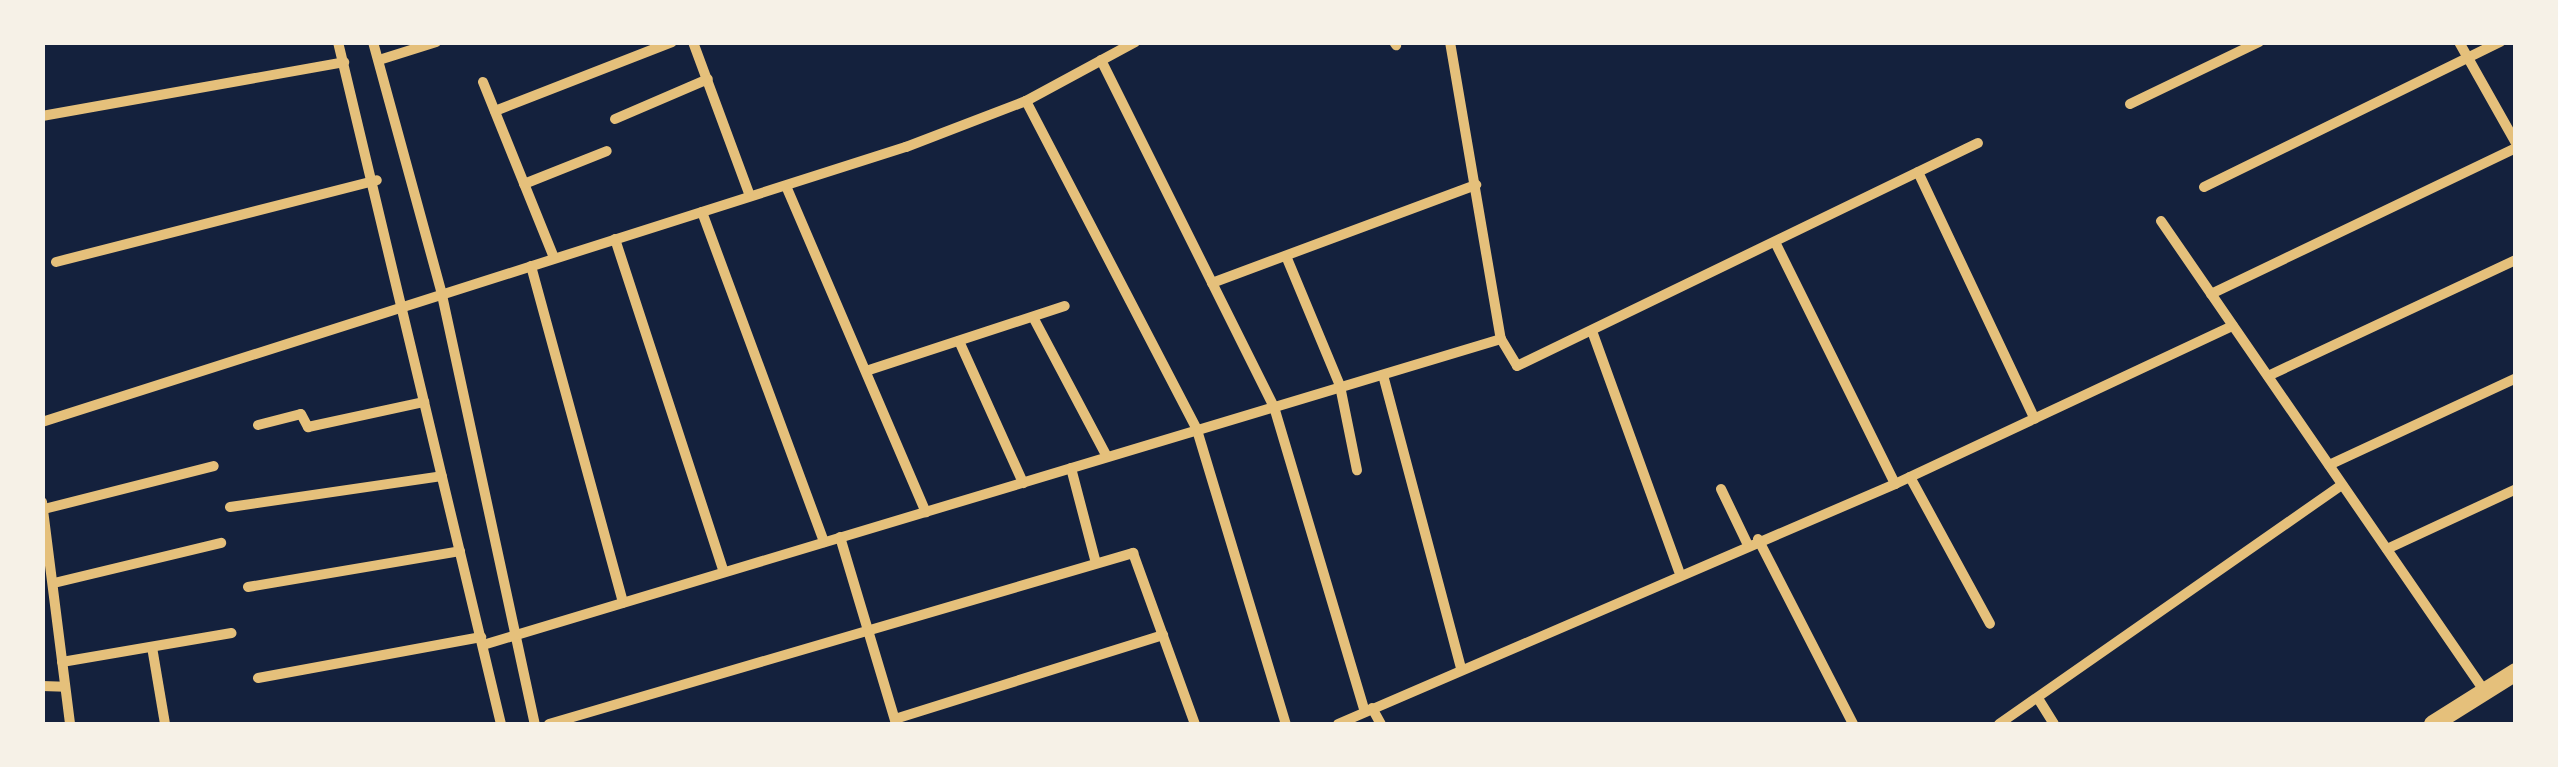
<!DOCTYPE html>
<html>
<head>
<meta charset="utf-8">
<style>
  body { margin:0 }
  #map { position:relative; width:2558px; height:767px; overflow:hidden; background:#14213d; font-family:Commissioner,sans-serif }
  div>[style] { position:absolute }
  .minor>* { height:10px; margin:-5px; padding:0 5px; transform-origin:5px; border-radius:5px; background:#e5c07b }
  .tertiary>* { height:18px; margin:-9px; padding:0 9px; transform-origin:9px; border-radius:9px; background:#e5c07b }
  span { translate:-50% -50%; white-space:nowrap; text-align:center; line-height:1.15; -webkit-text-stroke:8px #f6f1e7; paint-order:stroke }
  .frame { position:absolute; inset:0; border:45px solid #f6f1e7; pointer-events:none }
</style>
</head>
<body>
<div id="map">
  <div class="minor">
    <div style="left:338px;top:42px;width:701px;rotate:76.56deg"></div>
    <div style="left:373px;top:42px;width:262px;rotate:74.7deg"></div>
    <div style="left:442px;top:295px;width:439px;rotate:77.8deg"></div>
    <div style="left:693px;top:42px;width:164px;rotate:69.7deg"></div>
    <div style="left:1394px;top:42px;width:4px;rotate:56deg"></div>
    <div style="left:1450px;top:42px;width:301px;rotate:80.3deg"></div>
    <div style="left:1501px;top:339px;width:31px;rotate:59deg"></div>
    <div style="left:1517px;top:366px;width:512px;rotate:-25.81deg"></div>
    <div style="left:2459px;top:42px;width:116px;rotate:60.6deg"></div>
    <div style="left:379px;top:60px;width:60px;rotate:-17.5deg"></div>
    <div style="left:1101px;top:60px;width:388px;rotate:63.5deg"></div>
    <div style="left:1274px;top:407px;width:318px;rotate:73.4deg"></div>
    <div style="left:483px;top:82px;width:190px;rotate:68deg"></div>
    <div style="left:1026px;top:101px;width:371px;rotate:62.5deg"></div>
    <div style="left:1197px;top:430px;width:307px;rotate:73.2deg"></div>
    <div style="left:2130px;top:104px;width:143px;rotate:-25.7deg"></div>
    <div style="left:495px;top:111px;width:190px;rotate:-21.3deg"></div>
    <div style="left:42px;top:116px;width:307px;rotate:-10.1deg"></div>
    <div style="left:615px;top:119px;width:101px;rotate:-23.3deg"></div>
    <div style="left:1918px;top:172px;width:273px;rotate:64.7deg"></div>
    <div style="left:524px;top:184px;width:89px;rotate:-21.7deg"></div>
    <div style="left:786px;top:186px;width:355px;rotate:66.8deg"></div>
    <div style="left:2204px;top:187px;width:330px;rotate:-26.1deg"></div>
    <div style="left:702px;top:212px;width:352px;rotate:69.7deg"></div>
    <div style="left:2161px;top:221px;width:568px;rotate:55.47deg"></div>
    <div style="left:615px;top:239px;width:350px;rotate:71.9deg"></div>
    <div style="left:1775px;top:242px;width:270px;rotate:63.6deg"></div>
    <div style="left:1286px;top:256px;width:141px;rotate:67.4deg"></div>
    <div style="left:1340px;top:386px;width:86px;rotate:78.6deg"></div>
    <div style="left:56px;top:262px;width:331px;rotate:-14.3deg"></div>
    <div style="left:531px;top:266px;width:349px;rotate:74.7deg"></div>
    <div style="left:1212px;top:283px;width:282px;rotate:-20.4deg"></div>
    <div style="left:2211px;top:294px;width:338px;rotate:-25.6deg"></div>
    <div style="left:1033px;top:317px;width:158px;rotate:62.1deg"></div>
    <div style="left:1592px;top:331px;width:255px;rotate:70.1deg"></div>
    <div style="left:959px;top:341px;width:156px;rotate:65.7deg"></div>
    <div style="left:866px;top:371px;width:209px;rotate:-18.1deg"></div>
    <div style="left:1383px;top:375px;width:303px;rotate:75.1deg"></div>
    <div style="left:2268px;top:376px;width:274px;rotate:-25.1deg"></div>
    <div style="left:42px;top:422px;width:907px;rotate:-17.66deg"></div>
    <div style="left:906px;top:147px;width:129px;rotate:-21deg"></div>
    <div style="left:1026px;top:101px;width:124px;rotate:-28.4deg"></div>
    <div style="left:258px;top:425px;width:44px;rotate:-14.3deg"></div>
    <div style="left:301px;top:414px;width:15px;rotate:62deg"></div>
    <div style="left:308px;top:427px;width:119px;rotate:-12.2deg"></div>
    <div style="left:2329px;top:465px;width:206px;rotate:-24.9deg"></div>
    <div style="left:1071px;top:468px;width:98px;rotate:75.3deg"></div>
    <div style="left:1910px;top:477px;width:167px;rotate:61.4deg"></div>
    <div style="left:1721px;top:489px;width:60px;rotate:64.3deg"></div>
    <div style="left:42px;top:502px;width:224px;rotate:82.8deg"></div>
    <div style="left:230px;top:507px;width:214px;rotate:-8.3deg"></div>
    <div style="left:44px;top:509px;width:175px;rotate:-14.2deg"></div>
    <div style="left:840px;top:537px;width:195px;rotate:73.3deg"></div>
    <div style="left:1758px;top:539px;width:208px;rotate:62.8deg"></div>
    <div style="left:2387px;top:549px;width:142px;rotate:-24.9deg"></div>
    <div style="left:54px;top:583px;width:172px;rotate:-13.5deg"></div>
    <div style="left:248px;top:587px;width:215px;rotate:-9.6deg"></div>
    <div style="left:483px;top:645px;width:1063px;rotate:-16.73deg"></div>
    <div style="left:152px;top:647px;width:78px;rotate:80.4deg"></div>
    <div style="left:62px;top:662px;width:172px;rotate:-9.7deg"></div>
    <div style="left:258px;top:678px;width:227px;rotate:-10.4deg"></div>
    <div style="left:42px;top:686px;width:23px;rotate:2deg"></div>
    <div style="left:2039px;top:700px;width:28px;rotate:58deg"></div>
    <div style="left:1372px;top:708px;width:18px;rotate:61deg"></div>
    <div style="left:895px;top:719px;width:281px;rotate:-17.4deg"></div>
    <div style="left:549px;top:724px;width:609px;rotate:-16.32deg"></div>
    <div style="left:1133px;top:553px;width:182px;rotate:70.1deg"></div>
    <div style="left:1338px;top:724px;width:607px;rotate:-23.31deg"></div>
    <div style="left:1895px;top:484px;width:373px;rotate:-25.1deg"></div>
    <div style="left:1999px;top:724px;width:418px;rotate:-34.9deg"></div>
  </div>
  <div class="tertiary">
    <div style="left:2433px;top:724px;width:98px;rotate:-32.1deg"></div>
  </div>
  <div class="frame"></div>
</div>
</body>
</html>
